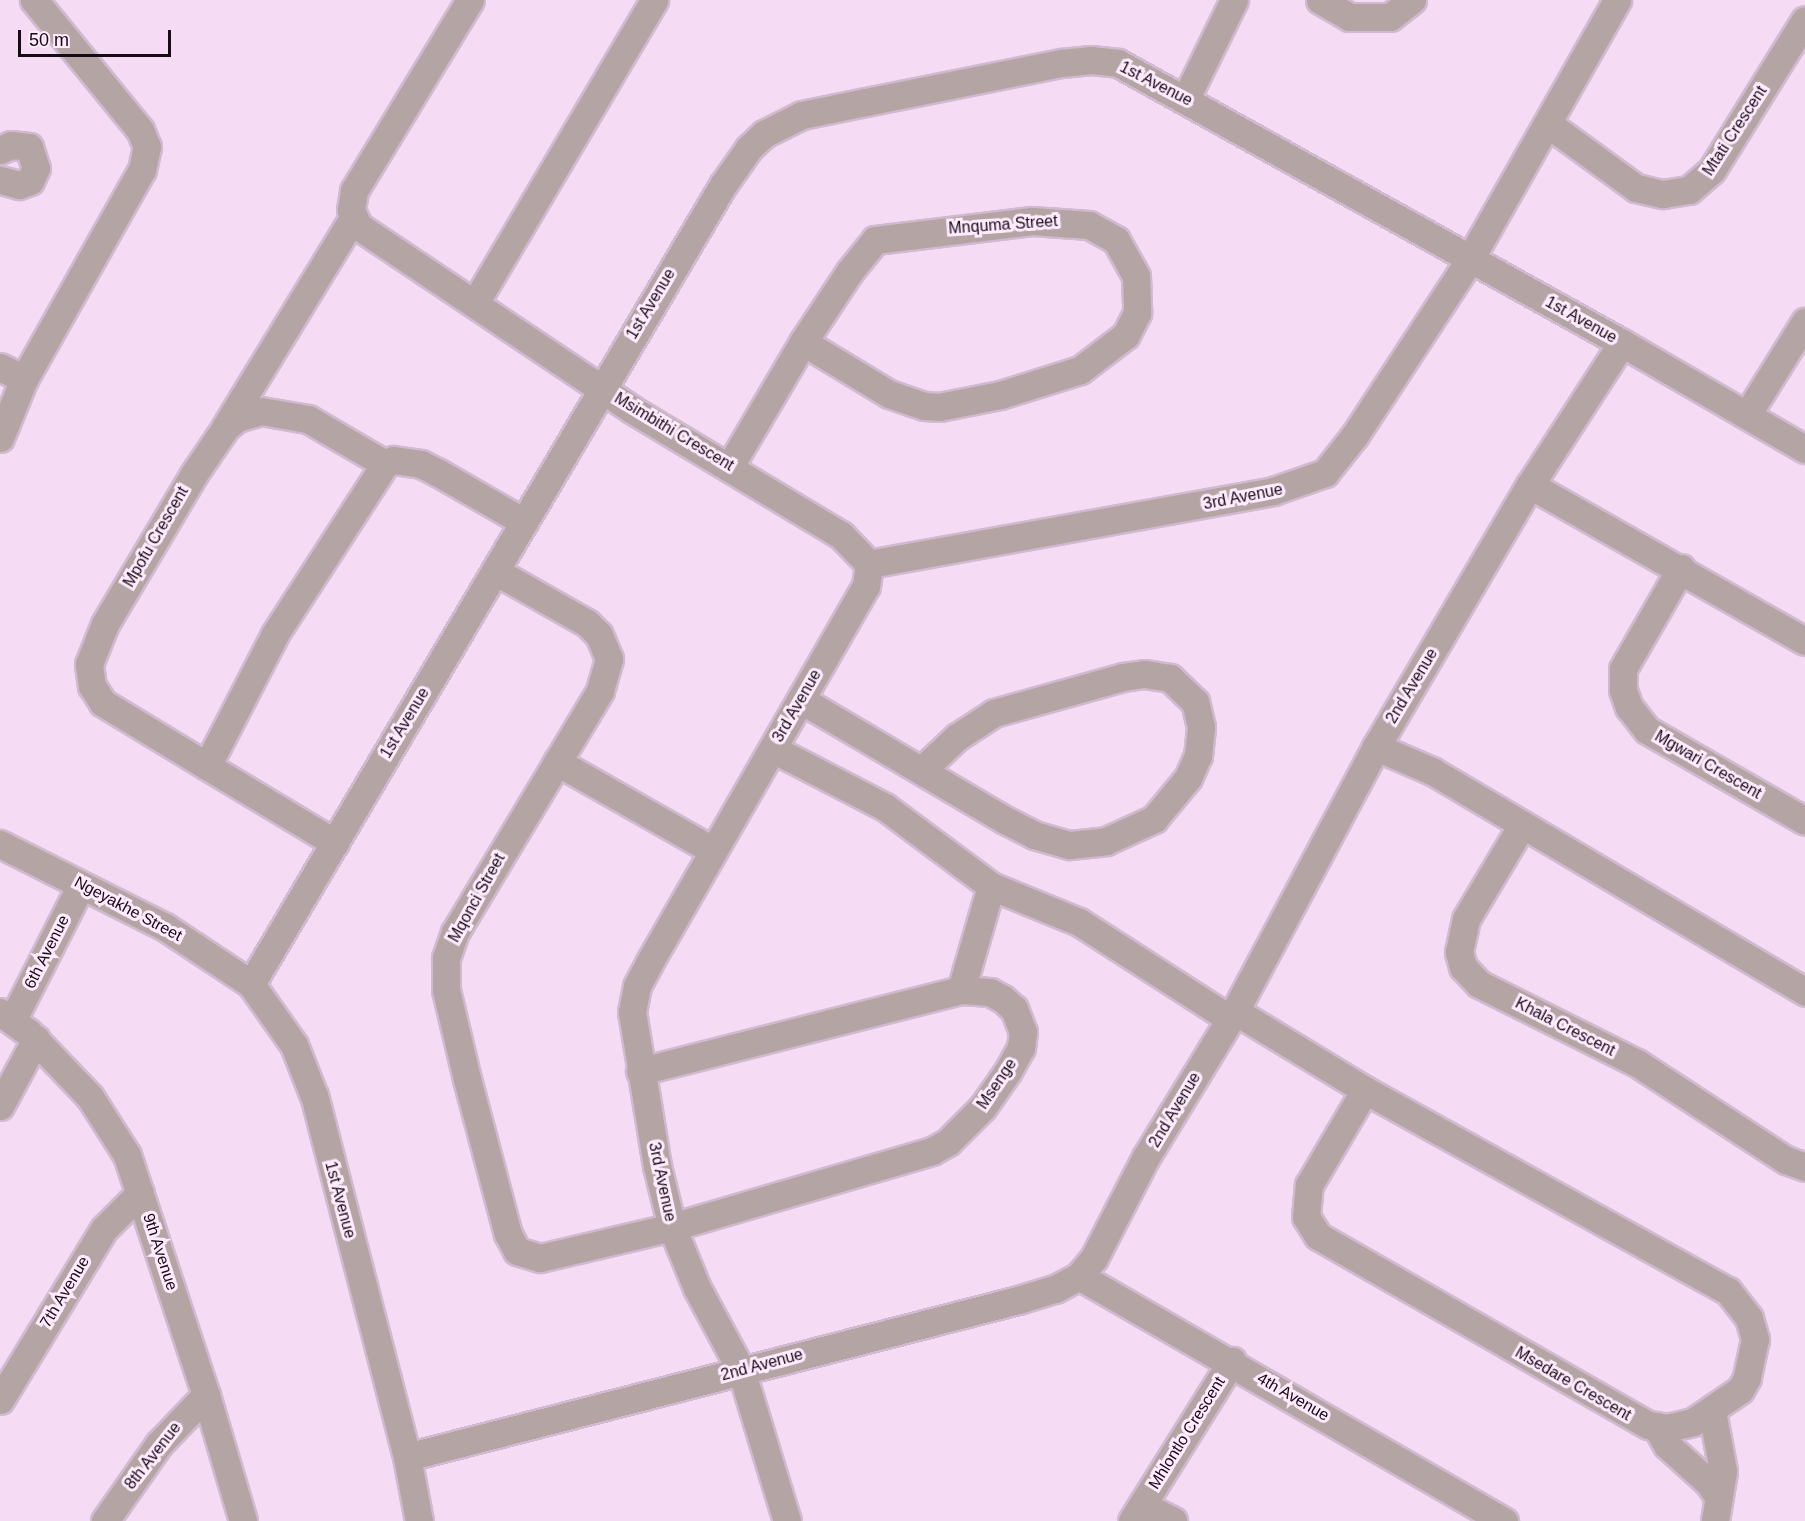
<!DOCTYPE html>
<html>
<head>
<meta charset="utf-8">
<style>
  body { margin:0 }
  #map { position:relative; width:1805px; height:1521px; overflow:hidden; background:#f5dbf4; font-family:Helvetica,sans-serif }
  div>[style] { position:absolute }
  .roads { filter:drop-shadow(2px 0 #d1bad0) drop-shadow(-2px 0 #d1bad0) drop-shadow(0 2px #d1bad0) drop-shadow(0 -2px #d1bad0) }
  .minor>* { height:27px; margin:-13.5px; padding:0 13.5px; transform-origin:13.5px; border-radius:13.5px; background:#b4a4a3 }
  span { translate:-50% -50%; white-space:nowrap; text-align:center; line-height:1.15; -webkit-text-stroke:6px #ffeafe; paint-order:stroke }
  .street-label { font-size:16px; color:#150c14 }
  .scale { position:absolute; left:18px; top:30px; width:153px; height:27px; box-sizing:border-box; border:3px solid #150c14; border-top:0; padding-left:8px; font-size:18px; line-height:21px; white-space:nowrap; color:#150c14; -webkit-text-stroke:4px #ffeafe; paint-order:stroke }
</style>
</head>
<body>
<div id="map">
  <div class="roads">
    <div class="minor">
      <div style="left:470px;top:0;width:223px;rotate:121.3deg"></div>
      <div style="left:354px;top:191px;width:19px;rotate:99deg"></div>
      <div style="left:351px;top:210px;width:17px;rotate:66deg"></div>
      <div style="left:358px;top:226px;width:329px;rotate:33.8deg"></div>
      <div style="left:631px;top:409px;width:245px;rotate:31deg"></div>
      <div style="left:841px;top:535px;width:40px;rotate:46deg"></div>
      <div style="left:1320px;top:0;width:34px;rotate:30deg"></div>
      <div style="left:1349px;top:17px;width:41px"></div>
      <div style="left:1390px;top:17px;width:28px;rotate:-38deg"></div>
      <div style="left:1186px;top:98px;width:109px;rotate:-63.9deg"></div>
      <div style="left:1548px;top:124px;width:109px;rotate:36deg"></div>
      <div style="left:1636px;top:188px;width:28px;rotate:13deg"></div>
      <div style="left:1663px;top:194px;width:26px;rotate:-9deg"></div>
      <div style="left:1689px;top:190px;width:30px;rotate:-41deg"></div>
      <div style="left:1712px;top:170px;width:176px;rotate:-58.2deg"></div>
      <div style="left:0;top:150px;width:12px;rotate:-24deg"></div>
      <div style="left:11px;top:145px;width:18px;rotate:6deg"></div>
      <div style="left:29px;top:147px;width:22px;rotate:72deg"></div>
      <div style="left:36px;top:168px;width:14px;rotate:115deg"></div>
      <div style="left:30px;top:181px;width:12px;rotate:160deg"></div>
      <div style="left:19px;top:185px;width:20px;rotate:-165deg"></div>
      <div style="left:1032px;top:221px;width:57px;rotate:4deg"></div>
      <div style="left:1089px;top:225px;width:31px;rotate:29deg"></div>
      <div style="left:1116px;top:240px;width:41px;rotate:60.9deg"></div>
      <div style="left:1136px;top:276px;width:37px;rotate:88deg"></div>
      <div style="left:1137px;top:313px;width:25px;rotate:117deg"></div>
      <div style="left:1126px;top:335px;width:58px;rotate:142.7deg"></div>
      <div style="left:1080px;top:370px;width:84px;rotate:162.6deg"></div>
      <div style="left:1000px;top:395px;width:62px;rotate:168.9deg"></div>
      <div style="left:939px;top:407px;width:15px;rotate:-176deg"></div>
      <div style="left:924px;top:406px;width:37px;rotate:-161deg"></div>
      <div style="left:889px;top:394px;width:100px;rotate:-148.8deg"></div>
      <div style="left:803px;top:342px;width:85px;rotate:-56.5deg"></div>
      <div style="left:850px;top:271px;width:40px;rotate:-51deg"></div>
      <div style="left:875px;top:240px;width:158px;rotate:-6.9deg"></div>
      <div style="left:475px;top:303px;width:352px;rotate:-59.4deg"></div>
      <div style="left:0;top:367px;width:27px;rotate:27deg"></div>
      <div style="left:1747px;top:415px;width:110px;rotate:-58.1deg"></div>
      <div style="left:226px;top:426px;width:244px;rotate:-58.6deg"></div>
      <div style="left:0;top:438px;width:64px;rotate:-67.9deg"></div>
      <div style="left:24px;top:379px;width:240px;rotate:-60.6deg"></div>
      <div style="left:142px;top:170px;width:24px;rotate:-78deg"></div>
      <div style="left:147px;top:147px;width:18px;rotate:-112deg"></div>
      <div style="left:140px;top:130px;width:168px;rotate:-129.2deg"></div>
      <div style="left:730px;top:466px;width:144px;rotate:-59.5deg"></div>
      <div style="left:1530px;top:485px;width:316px;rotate:29.6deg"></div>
      <div style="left:869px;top:564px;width:411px;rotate:-10.2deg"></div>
      <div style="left:1273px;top:491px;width:55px;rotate:-19.1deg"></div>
      <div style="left:1325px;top:473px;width:48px;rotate:-51.7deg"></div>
      <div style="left:1355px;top:435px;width:210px;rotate:-56.8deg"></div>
      <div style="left:1470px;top:259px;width:298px;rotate:-60.4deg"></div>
      <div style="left:1681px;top:568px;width:116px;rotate:119.9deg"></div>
      <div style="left:1623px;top:669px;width:21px;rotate:90deg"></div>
      <div style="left:1623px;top:690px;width:18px;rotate:71deg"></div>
      <div style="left:1629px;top:707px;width:29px;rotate:52deg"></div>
      <div style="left:1647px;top:730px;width:182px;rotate:29.9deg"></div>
      <div style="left:495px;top:571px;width:106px;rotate:29.5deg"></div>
      <div style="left:587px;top:623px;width:17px;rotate:45deg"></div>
      <div style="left:599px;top:635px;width:26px;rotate:67deg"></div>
      <div style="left:609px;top:659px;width:33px;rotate:106deg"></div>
      <div style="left:600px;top:691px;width:281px;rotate:121deg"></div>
      <div style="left:455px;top:932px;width:28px;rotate:109deg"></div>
      <div style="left:446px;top:958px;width:32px;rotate:90deg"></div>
      <div style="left:446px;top:990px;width:91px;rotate:76.7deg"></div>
      <div style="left:467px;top:1079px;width:160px;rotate:75.2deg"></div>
      <div style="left:508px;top:1234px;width:19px;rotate:62deg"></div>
      <div style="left:517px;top:1251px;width:24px;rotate:17deg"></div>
      <div style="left:540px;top:1258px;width:136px;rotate:-13.2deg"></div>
      <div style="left:672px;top:1227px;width:271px;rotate:-16.3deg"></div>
      <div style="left:932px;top:1151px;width:18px;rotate:-29deg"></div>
      <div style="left:948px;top:1142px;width:49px;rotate:-45deg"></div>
      <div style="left:983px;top:1107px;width:44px;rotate:-55.2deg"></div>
      <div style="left:1008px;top:1071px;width:26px;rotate:-61deg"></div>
      <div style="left:1021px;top:1048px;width:16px;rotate:-83deg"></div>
      <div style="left:1023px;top:1032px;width:25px;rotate:-111deg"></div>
      <div style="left:1014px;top:1009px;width:15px;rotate:-138deg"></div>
      <div style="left:1003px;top:999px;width:15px;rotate:-152deg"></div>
      <div style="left:990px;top:992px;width:29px;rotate:-176deg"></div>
      <div style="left:961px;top:990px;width:331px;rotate:165.8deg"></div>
      <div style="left:803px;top:701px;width:234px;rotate:30.5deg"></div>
      <div style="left:1005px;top:820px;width:33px;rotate:27deg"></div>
      <div style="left:1034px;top:835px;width:37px;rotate:16deg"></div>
      <div style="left:1070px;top:845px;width:36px;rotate:-6deg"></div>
      <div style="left:1106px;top:841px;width:53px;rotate:-24.6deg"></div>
      <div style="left:1154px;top:819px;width:53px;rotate:-50.3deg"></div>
      <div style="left:1188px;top:778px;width:24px;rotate:-66deg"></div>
      <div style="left:1198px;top:756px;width:29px;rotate:-84deg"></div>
      <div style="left:1201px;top:727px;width:26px;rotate:-103deg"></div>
      <div style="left:1195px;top:702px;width:35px;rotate:-136deg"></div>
      <div style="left:1170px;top:678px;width:26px;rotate:-171deg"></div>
      <div style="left:1144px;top:674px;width:21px;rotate:172deg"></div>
      <div style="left:1123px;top:677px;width:134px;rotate:164.4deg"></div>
      <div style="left:994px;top:713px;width:44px;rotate:147deg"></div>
      <div style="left:957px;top:737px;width:48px;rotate:136.7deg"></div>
      <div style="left:1376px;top:747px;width:61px;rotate:23.2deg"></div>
      <div style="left:1432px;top:771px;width:434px;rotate:30.6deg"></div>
      <div style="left:773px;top:749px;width:126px;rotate:27.4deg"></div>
      <div style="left:885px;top:807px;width:132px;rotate:36.7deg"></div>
      <div style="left:991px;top:886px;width:95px;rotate:22.2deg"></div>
      <div style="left:1079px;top:922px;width:179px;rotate:32.7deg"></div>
      <div style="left:557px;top:762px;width:178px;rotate:29.6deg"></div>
      <div style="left:207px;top:766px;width:122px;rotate:-148.8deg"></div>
      <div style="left:103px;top:703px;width:20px;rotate:-123deg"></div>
      <div style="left:92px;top:686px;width:22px;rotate:-98deg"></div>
      <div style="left:89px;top:664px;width:43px;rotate:-68.2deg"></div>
      <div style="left:105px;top:624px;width:174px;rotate:-59.3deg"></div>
      <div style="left:194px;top:474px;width:57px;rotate:-55.8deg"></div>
      <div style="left:226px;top:427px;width:14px;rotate:-39deg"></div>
      <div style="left:237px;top:418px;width:25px;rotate:-16deg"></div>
      <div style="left:261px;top:411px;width:48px;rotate:9.7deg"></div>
      <div style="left:308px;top:419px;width:89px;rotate:30.3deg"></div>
      <div style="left:1522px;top:825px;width:109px;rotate:120.8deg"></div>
      <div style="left:1466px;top:919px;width:34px;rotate:102deg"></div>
      <div style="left:1459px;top:952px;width:16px;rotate:75deg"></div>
      <div style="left:1463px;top:967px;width:23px;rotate:47deg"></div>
      <div style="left:1479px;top:984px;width:177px;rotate:26.6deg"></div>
      <div style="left:1637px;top:1063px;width:178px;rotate:33.1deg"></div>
      <div style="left:1786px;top:1160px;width:20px;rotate:20deg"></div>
      <div style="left:335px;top:843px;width:149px;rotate:-149deg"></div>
      <div style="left:207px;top:766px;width:148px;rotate:-62.7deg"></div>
      <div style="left:275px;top:634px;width:202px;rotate:-57.1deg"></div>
      <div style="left:385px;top:464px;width:9px;rotate:-27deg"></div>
      <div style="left:393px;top:460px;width:28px;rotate:8deg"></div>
      <div style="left:421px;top:464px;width:18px;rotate:27deg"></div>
      <div style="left:437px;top:472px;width:100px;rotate:29.9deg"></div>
      <div style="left:0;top:844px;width:185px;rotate:26.7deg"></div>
      <div style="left:165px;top:927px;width:103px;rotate:33.5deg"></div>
      <div style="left:961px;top:990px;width:108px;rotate:-73.9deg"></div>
      <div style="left:1235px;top:1011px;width:152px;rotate:31.3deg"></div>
      <div style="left:1365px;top:1090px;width:415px;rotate:29deg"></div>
      <div style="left:1728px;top:1291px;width:34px;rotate:52deg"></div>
      <div style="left:1749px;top:1318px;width:22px;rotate:74deg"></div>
      <div style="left:1755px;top:1339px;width:40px;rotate:102deg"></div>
      <div style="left:1747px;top:1378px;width:14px;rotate:120deg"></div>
      <div style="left:1740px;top:1390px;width:57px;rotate:145.8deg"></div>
      <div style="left:1693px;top:1422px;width:26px;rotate:167deg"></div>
      <div style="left:1668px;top:1428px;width:20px;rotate:-171deg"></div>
      <div style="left:1648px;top:1425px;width:380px;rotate:-150.2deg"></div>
      <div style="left:1318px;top:1236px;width:22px;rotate:-122deg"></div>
      <div style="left:1306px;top:1217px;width:32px;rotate:-85deg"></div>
      <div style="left:1309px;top:1185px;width:110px;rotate:-59.5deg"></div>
      <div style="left:0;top:1012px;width:34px;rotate:36deg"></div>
      <div style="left:28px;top:1032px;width:90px;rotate:46.4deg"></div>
      <div style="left:90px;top:1097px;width:69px;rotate:57.5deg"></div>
      <div style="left:127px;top:1155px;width:253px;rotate:71.8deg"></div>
      <div style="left:206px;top:1395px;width:131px;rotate:73.6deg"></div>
      <div style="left:13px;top:1019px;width:150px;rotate:-63.1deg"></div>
      <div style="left:0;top:1106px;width:76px;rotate:-61.8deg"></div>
      <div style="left:1079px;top:1276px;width:491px;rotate:30deg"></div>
      <div style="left:0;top:1400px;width:200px;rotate:-58.7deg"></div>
      <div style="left:104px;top:1229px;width:51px;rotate:-45deg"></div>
      <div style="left:1712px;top:1411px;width:61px;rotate:79.6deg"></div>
      <div style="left:1723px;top:1471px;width:51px;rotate:99.1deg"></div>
      <div style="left:1656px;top:1426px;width:22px;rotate:60deg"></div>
      <div style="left:1667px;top:1445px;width:57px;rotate:42.1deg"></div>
      <div style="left:1709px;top:1483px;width:17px;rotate:57deg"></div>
      <div style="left:407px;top:1457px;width:631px;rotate:-14.41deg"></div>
      <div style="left:1018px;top:1300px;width:39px;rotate:-17deg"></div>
      <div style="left:1055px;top:1289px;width:27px;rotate:-28deg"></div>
      <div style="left:1079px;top:1276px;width:23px;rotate:-50deg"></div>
      <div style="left:1094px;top:1258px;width:114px;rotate:-62.8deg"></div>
      <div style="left:1146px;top:1157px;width:171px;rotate:-58.6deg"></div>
      <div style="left:1235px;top:1011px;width:299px;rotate:-61.9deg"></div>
      <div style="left:1376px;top:747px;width:304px;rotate:-59.6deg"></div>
      <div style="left:1530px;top:485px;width:169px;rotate:-57.1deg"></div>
      <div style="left:1142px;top:1505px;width:35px;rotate:27deg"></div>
      <div style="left:105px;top:1521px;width:94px;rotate:-55deg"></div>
      <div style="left:159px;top:1444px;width:68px;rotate:-46.2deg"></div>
      <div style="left:419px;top:1521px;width:65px;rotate:-100.6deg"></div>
      <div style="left:407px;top:1457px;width:373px;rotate:-104.4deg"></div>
      <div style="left:314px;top:1096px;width:55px;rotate:-111.4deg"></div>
      <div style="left:294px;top:1045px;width:75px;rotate:-125.2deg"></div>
      <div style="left:251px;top:984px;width:928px;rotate:-59.43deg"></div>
      <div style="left:723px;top:185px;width:45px;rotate:-54.9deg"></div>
      <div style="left:749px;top:148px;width:21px;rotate:-43deg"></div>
      <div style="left:764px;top:134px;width:42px;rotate:-26.6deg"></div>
      <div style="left:802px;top:115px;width:65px;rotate:-11.5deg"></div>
      <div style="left:866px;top:102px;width:200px;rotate:-11.3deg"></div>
      <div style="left:1062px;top:63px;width:29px;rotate:-6deg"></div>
      <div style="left:1091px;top:60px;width:27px;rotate:6deg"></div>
      <div style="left:1118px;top:63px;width:577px;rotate:29.05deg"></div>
      <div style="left:1622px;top:343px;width:211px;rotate:30.1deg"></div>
      <div style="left:787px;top:1521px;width:158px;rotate:-106.9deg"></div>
      <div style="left:741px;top:1370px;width:93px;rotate:-118.2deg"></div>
      <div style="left:697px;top:1288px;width:66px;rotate:-112.3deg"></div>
      <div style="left:672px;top:1227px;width:63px;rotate:-103.8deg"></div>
      <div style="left:657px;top:1166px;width:156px;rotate:-99.2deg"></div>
      <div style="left:632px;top:1012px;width:26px;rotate:-79deg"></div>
      <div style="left:637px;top:986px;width:26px;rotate:-62deg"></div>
      <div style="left:649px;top:963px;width:435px;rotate:-60.1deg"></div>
      <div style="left:866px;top:586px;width:22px;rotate:-82deg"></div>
      <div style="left:1132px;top:1521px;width:189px;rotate:-58deg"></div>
    </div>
  </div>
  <div class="street-label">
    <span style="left:1156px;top:84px;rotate:27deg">1st Avenue</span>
    <span style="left:1735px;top:131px;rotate:-57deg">Mtati Crescent</span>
    <span style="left:1003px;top:225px;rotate:-4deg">Mnquma Street</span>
    <span style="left:651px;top:304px;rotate:-59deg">1st Avenue</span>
    <span style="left:1581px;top:320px;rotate:29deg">1st Avenue</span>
    <span style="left:674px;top:432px;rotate:31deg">Msimbithi Crescent</span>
    <span style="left:1243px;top:497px;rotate:-11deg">3rd Avenue</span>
    <span style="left:156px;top:537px;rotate:-60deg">Mpofu Crescent</span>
    <span style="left:1412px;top:686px;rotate:-59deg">2nd Avenue</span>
    <span style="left:797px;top:706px;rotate:-60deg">3rd Avenue</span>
    <span style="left:405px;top:723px;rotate:-59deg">1st Avenue</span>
    <span style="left:1708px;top:765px;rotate:30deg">Mgwari Crescent</span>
    <span style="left:477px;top:898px;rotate:-61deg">Mqonci Street</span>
    <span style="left:128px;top:909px;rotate:28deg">Ngeyakhe Street</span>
    <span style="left:47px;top:952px;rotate:-63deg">6th Avenue</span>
    <span style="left:1565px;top:1027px;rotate:27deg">Khala Crescent</span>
    <span style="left:997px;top:1084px;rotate:-56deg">Msenge</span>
    <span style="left:1175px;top:1110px;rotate:-59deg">2nd Avenue</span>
    <span style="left:662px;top:1182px;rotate:78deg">3rd Avenue</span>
    <span style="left:340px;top:1200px;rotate:75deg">1st Avenue</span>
    <span style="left:160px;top:1252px;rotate:72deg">9th Avenue</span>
    <span style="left:65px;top:1292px;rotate:-59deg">7th Avenue</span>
    <span style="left:762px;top:1365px;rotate:-15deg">2nd Avenue</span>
    <span style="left:1573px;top:1384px;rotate:30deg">Msedare Crescent</span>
    <span style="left:1293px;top:1397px;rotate:30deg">4th Avenue</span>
    <span style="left:1187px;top:1433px;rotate:-58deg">Mhlontlo Crescent</span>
    <span style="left:153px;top:1456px;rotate:-52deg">8th Avenue</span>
  </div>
  <div class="scale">50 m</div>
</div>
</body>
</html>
